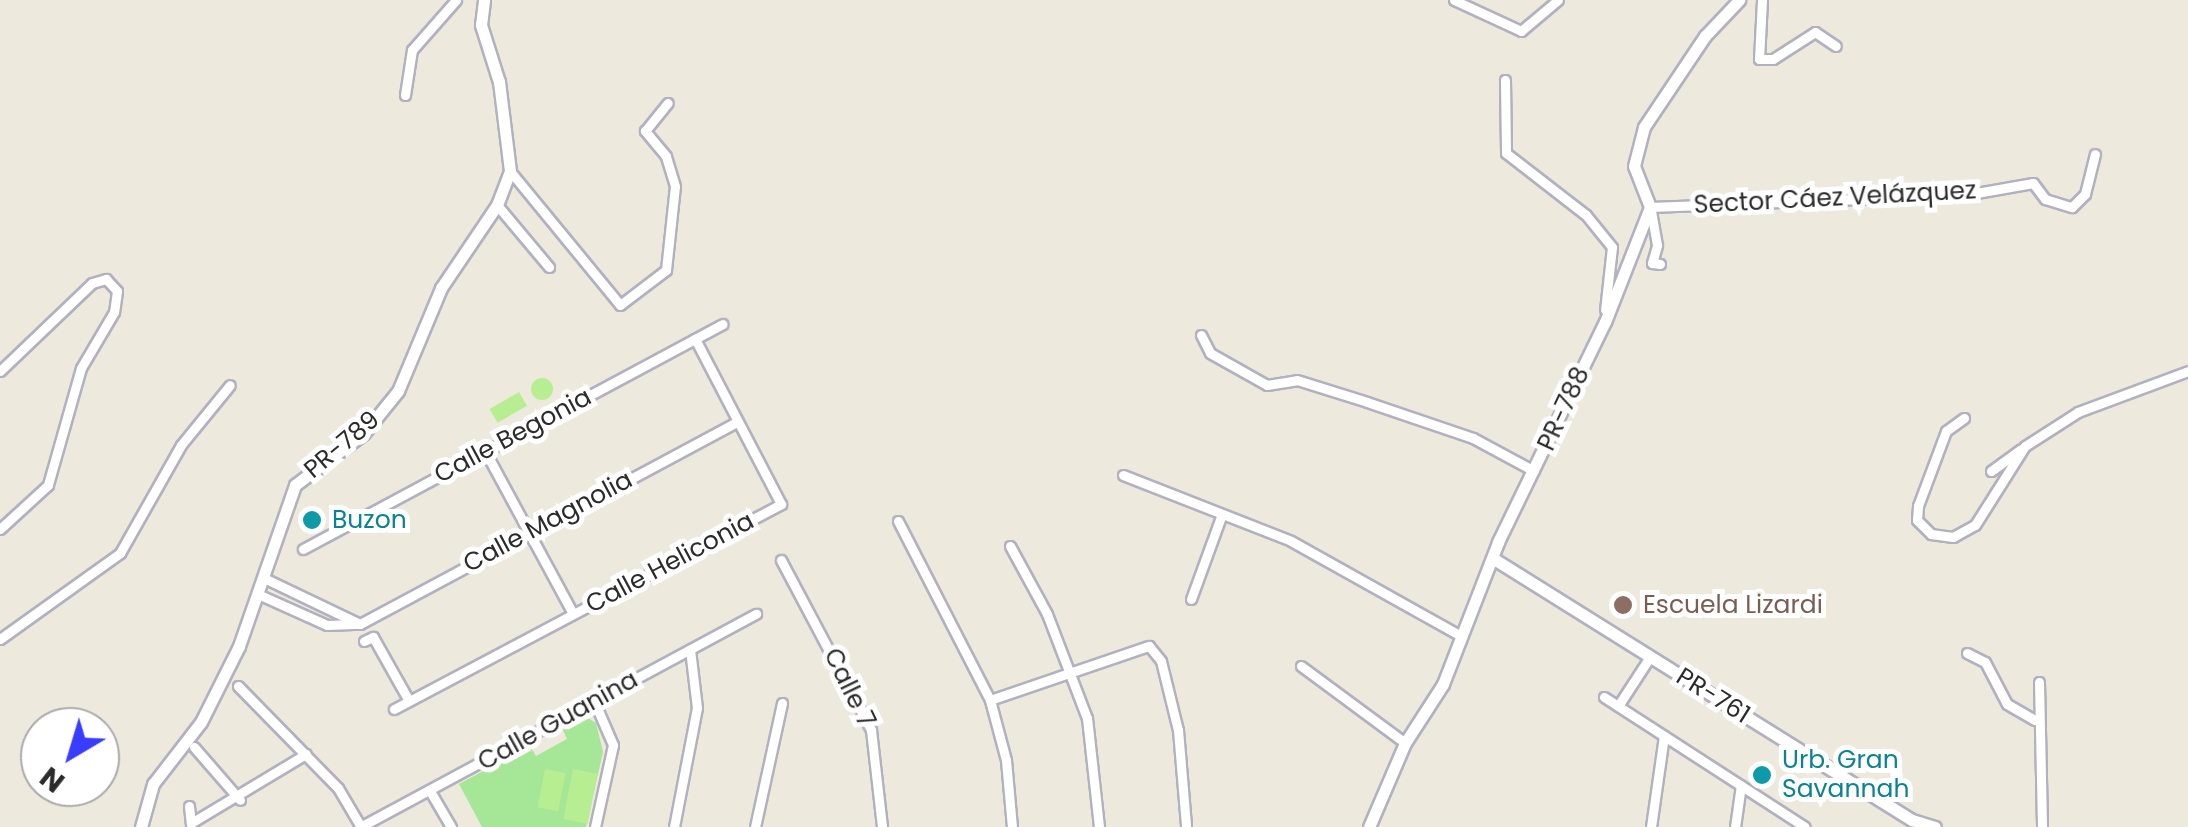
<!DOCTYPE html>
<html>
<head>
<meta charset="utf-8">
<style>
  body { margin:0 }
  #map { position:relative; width:2188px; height:827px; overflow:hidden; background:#eee9dd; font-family:Poppins,sans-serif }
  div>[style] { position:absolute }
  .green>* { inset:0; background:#a5e697 }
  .pitch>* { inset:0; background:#b8ee92; transform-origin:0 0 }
  .round { border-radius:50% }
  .roads { filter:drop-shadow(2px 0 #b1b1bf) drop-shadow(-2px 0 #b1b1bf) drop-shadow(0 2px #b1b1bf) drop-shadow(0 -2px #b1b1bf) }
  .street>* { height:9px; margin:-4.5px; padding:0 4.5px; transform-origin:4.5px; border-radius:4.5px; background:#fff }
  .secondary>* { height:11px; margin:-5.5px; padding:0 5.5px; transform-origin:5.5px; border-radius:5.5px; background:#fff }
  .dots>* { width:28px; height:28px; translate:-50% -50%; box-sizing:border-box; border:5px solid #fff; border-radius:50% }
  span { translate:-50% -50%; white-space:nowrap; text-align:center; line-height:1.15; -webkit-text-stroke:10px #fff; paint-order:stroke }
  .street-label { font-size:25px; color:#2b2b2b }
  .culture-label { font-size:25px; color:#0d838f }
  .left { translate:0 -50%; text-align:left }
  .education-label { font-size:25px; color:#785e54 }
  .north { position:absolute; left:20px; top:707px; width:100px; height:100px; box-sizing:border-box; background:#fff; border:2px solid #aaa; border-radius:50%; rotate:218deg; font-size:28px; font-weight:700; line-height:40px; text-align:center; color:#2b2b2b }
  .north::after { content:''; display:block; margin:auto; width:35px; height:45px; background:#383dff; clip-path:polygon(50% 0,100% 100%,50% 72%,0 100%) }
</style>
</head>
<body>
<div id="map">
  <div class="green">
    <div style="clip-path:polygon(585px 716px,596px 723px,603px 752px,586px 827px,482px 827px,459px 784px,530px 746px,536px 756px,567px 739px,562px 728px)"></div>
  </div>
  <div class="pitch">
    <div class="round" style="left:531px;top:378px;width:22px;height:22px"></div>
    <div style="left:519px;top:392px;width:16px;height:34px;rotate:60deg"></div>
    <div style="left:545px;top:769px;width:21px;height:39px;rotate:11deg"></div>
    <div style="left:573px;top:769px;width:25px;height:51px;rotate:11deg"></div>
  </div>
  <div class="roads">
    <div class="street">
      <div style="left:1454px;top:0;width:74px;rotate:24.8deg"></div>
      <div style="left:1521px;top:31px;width:48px;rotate:-40deg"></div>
      <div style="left:1762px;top:0;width:59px;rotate:92.9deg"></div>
      <div style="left:1759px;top:59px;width:14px"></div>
      <div style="left:1773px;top:59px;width:50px;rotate:-32.7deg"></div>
      <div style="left:1815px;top:32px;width:25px;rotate:34deg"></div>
      <div style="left:1505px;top:80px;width:73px;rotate:89.2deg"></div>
      <div style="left:1506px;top:153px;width:101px;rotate:37.8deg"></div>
      <div style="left:1586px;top:215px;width:41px;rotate:50.9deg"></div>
      <div style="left:1612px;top:247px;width:63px;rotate:96.3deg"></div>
      <div style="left:405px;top:95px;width:46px;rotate:-81.2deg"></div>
      <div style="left:412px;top:50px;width:67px;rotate:-48.7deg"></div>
      <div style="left:510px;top:171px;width:173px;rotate:50.6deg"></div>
      <div style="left:620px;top:305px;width:58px;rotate:-37.3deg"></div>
      <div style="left:666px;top:270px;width:84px;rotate:-83.9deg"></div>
      <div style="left:675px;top:186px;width:31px;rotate:-107deg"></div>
      <div style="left:666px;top:156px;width:33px;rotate:-130deg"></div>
      <div style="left:645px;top:131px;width:36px;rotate:-51deg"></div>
      <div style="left:497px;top:205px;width:81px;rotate:50deg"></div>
      <div style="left:1660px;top:264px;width:8px;rotate:-173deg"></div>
      <div style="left:1652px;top:263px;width:19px;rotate:-74deg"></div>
      <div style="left:1657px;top:245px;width:39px;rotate:-100deg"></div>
      <div style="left:1650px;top:207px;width:315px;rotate:-2.2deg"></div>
      <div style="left:1965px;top:195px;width:69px;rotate:-10deg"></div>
      <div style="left:2033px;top:183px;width:20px;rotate:53deg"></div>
      <div style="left:2045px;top:199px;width:28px;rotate:17deg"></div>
      <div style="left:2072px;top:207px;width:18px;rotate:-45deg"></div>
      <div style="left:2085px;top:194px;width:41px;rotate:-76deg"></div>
      <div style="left:1201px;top:335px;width:20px;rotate:63deg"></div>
      <div style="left:1210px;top:353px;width:65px;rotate:29.3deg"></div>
      <div style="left:1267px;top:385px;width:30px;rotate:-9deg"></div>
      <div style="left:1297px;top:380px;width:73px;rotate:17.4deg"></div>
      <div style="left:1367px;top:402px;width:112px;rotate:18.8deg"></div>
      <div style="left:1473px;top:438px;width:69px;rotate:28.4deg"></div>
      <div style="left:0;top:371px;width:127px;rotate:-43.7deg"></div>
      <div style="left:92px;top:283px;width:15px;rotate:-16deg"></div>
      <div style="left:106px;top:279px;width:16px;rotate:47deg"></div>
      <div style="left:117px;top:291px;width:21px;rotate:98deg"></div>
      <div style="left:114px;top:312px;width:65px;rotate:120.5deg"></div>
      <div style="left:81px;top:368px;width:122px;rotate:105.8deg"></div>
      <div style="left:48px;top:485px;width:65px;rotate:137.5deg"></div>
      <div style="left:1964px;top:418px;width:22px;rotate:144deg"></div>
      <div style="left:1946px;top:431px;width:80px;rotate:110.5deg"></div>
      <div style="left:1918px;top:506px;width:14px;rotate:94deg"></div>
      <div style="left:1917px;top:520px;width:20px;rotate:45deg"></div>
      <div style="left:1931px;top:534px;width:22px;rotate:8deg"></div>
      <div style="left:1953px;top:537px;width:25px;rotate:-29deg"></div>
      <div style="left:1975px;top:525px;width:93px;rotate:-57.7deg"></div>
      <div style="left:2025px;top:446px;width:63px;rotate:-32.7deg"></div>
      <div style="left:2078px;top:412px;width:117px;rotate:-20.4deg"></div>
      <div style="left:485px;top:451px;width:185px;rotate:61.6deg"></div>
      <div style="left:1991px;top:471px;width:37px;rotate:-36deg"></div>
      <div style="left:1123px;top:475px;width:180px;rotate:21.4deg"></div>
      <div style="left:1291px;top:541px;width:195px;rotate:29.2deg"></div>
      <div style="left:898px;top:521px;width:201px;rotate:62.8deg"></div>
      <div style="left:990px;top:700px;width:62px;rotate:75.1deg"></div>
      <div style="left:1006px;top:760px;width:67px;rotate:84.9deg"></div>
      <div style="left:1010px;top:546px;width:77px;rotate:61.4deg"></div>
      <div style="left:1047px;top:614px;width:111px;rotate:69deg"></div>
      <div style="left:1087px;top:718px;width:110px;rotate:83.7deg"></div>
      <div style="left:303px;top:549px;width:476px;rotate:-28.2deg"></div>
      <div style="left:781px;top:560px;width:192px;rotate:62.1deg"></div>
      <div style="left:871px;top:730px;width:98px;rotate:83.5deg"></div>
      <div style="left:266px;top:579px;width:102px;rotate:25.6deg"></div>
      <div style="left:260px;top:595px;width:73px;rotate:24.1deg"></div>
      <div style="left:327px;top:625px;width:33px;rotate:-2deg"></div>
      <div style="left:360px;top:624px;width:428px;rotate:-28.2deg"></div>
      <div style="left:1191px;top:599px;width:90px;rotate:-70deg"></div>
      <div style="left:0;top:639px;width:148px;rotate:-35.6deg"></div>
      <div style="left:120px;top:553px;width:124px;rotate:-60.5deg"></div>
      <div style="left:181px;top:445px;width:77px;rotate:-50.8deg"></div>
      <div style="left:364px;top:641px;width:10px;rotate:-24deg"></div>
      <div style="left:373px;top:637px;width:73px;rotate:60.6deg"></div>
      <div style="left:1967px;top:653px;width:20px;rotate:27deg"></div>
      <div style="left:1985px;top:662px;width:47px;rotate:62.4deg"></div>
      <div style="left:2007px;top:704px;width:32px;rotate:30deg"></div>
      <div style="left:1301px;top:666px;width:129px;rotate:36.5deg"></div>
      <div style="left:2039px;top:682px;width:145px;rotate:88.8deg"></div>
      <div style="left:238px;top:686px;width:143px;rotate:45.6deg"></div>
      <div style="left:338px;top:788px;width:45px;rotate:59.5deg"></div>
      <div style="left:1604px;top:697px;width:239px;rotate:32.9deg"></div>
      <div style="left:990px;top:700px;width:168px;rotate:-18.8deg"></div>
      <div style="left:1149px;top:646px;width:19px;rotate:51deg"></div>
      <div style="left:1161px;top:661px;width:71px;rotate:76.2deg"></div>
      <div style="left:1178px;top:730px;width:96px;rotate:85.2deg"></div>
      <div style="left:594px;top:701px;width:48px;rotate:66.6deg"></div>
      <div style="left:613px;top:745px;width:84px;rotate:102.4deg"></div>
      <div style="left:1618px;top:706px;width:59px;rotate:-56.9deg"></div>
      <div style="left:394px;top:709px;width:438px;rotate:-27.9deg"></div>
      <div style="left:781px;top:504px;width:186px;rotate:-117.5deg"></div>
      <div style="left:194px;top:747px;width:70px;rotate:49deg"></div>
      <div style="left:430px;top:791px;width:42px;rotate:59.7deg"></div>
      <div style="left:189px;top:806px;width:18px;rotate:84deg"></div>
      <div style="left:191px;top:823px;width:134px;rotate:-31deg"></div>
      <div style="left:360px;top:827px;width:450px;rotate:-28.3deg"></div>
      <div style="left:674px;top:827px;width:121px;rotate:-79.1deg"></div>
      <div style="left:697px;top:708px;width:59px;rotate:-96.8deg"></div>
      <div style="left:755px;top:827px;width:127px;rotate:-77.7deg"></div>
      <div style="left:1651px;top:827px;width:92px;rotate:-81.9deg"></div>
      <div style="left:1735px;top:827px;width:42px;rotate:-81.9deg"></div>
    </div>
    <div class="secondary">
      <div style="left:1494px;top:559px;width:493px;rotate:32deg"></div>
      <div style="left:1912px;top:820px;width:24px;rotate:17deg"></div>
      <div style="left:141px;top:827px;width:45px;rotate:-74.4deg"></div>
      <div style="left:153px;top:784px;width:78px;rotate:-52.3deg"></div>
      <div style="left:201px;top:722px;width:85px;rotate:-63.4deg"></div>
      <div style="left:239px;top:646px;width:170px;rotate:-70.8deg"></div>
      <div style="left:295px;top:485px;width:86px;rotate:-37deg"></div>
      <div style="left:364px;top:433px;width:54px;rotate:-51deg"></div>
      <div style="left:398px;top:391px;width:112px;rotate:-67.3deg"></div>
      <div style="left:441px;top:288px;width:100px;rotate:-56deg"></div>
      <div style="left:497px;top:205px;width:36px;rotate:-69deg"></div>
      <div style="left:510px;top:171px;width:90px;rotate:-97deg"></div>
      <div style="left:499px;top:82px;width:60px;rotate:-107.5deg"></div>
      <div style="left:481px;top:25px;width:25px;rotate:-83deg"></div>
      <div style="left:1369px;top:827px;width:91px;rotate:-66.8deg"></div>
      <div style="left:1405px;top:743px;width:70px;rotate:-57.2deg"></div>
      <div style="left:1443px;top:684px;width:152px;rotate:-68.8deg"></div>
      <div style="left:1498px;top:542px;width:245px;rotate:-64.1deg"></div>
      <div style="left:1605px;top:322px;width:123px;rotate:-68.6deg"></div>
      <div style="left:1650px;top:207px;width:44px;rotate:-111.3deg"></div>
      <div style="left:1634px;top:166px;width:40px;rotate:-75.6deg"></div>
      <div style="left:1644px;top:127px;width:110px;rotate:-56.2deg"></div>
      <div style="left:1705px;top:36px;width:50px;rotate:-46.6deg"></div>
    </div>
  </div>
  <div class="dots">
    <div style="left:312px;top:520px;background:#0f9aa8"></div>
    <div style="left:1623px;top:605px;background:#8d6e63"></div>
    <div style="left:1762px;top:775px;background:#0f9aa8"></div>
  </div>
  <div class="street-label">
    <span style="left:1835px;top:198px;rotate:-3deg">Sector Cáez Velázquez</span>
    <span style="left:1564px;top:409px;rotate:-65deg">PR-788</span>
    <span style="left:513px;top:436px;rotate:-28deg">Calle Begonia</span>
    <span style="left:342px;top:445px;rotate:-40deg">PR-789</span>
    <span style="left:548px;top:522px;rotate:-28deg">Calle Magnolia</span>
    <span style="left:670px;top:563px;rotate:-28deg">Calle Heliconia</span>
    <span style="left:849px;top:688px;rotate:64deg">Calle 7</span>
    <span style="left:1713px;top:696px;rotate:32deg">PR-761</span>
    <span style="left:558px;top:721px;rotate:-29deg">Calle Guanina</span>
  </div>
  <div class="culture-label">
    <span class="left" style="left:332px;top:520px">Buzon</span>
    <span class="left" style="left:1782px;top:775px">Urb. Gran<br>Savannah</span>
  </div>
  <div class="education-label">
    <span class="left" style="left:1643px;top:605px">Escuela Lizardi</span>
  </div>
  <div class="north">N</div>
</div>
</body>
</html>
